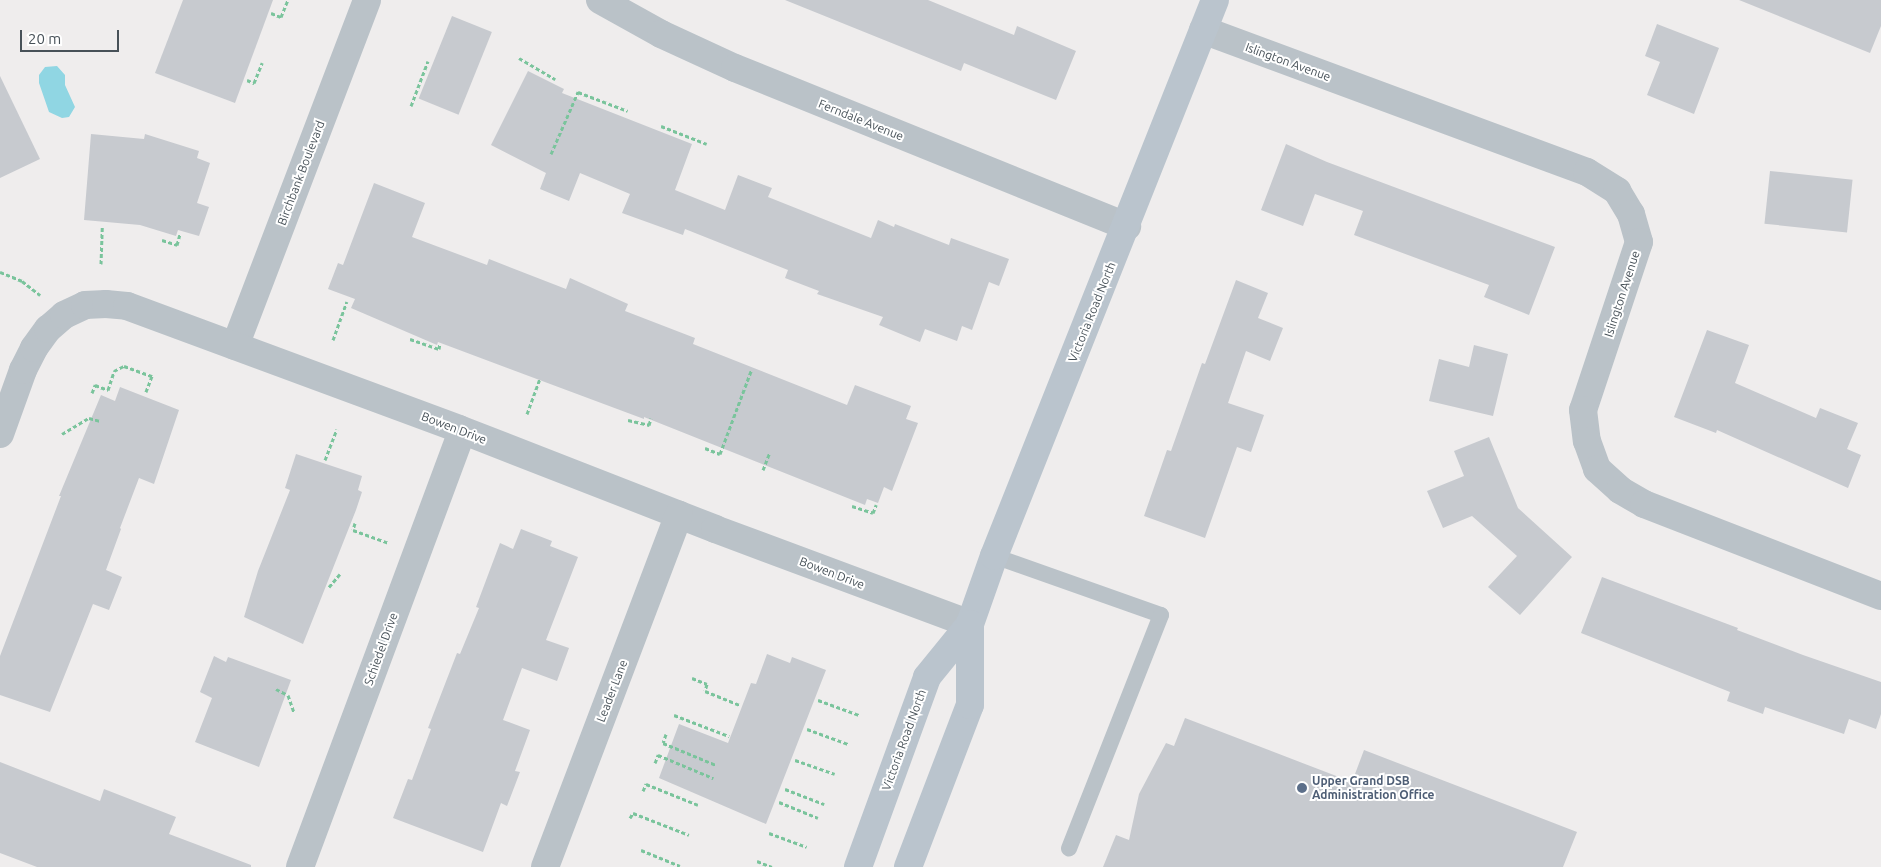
<!DOCTYPE html>
<html>
<head>
<meta charset="utf-8">
<style>
  body { margin:0 }
  #map { position:relative; width:1881px; height:867px; overflow:hidden; background:#efeded; font-family:Ubuntu,sans-serif }
  div>[style] { position:absolute }
  .water>* { inset:0; background:#90d6e3 }
  .building>* { inset:0; background:#c7cacf; transform-origin:0 0 }
  .path>* { height:3px; margin-top:-1.5px; transform-origin:0; background:repeating-linear-gradient(90deg,#7ac49c 0 4px,transparent 0 6.5px) }
  .service>* { height:16px; margin:-8px; padding:0 8px; transform-origin:8px; border-radius:8px; background:#bac2c8 }
  .minor>* { height:28px; margin:-14px; padding:0 14px; transform-origin:14px; border-radius:14px; background:#bac2c8 }
  .secondary>* { height:28px; margin:-14px; padding:0 14px; transform-origin:14px; border-radius:14px; background:#bac4cd }
  .dots>* { width:14px; height:14px; translate:-50% -50%; box-sizing:border-box; border:2px solid #fff; border-radius:50% }
  span { translate:-50% -50%; white-space:nowrap; text-align:center; line-height:1.15; -webkit-text-stroke:4px #fff; paint-order:stroke }
  .street-label { font-size:12px; color:#475158 }
  .service-label { font-size:12px; color:#4e5e75; font-weight:700 }
  .left { translate:0 -50%; text-align:left }
  .scale { position:absolute; left:20px; top:30px; width:99px; height:22px; box-sizing:border-box; border:2px solid #475158; border-top:0; padding-left:6px; font-size:15px; line-height:18px; white-space:nowrap; color:#475158; -webkit-text-stroke:4px #fff; paint-order:stroke }
</style>
</head>
<body>
<div id="map">
  <div class="water">
    <div style="clip-path:polygon(57px 66px,65px 75px,65px 85px,75px 107px,69px 117px,62px 118px,49px 112px,39px 83px,39px 75px,45px 67px)"></div>
  </div>
  <div class="building">
    <div style="clip-path:polygon(183px 0,273px 0,235px 103px,155px 73px)"></div>
    <div style="clip-path:polygon(785px 0,928px 0,1014px 35px,1017px 26px,1076px 51px,1056px 100px,964px 63px,961px 71px)"></div>
    <div style="clip-path:polygon(1739px 0,1881px 0,1881px 26px,1870px 53px)"></div>
    <div style="left:452px;top:16px;width:43px;height:89px;rotate:22deg"></div>
    <div style="clip-path:polygon(1657px 24px,1719px 48px,1694px 114px,1647px 95px,1660px 62px,1645px 56px)"></div>
    <div style="clip-path:polygon(528px 71px,564px 89px,562px 93px,692px 144px,675px 190px,725px 210px,738px 175px,772px 188px,768px 197px,871px 238px,878px 220px,894px 227px,895px 224px,949px 245px,951px 238px,1009px 259px,999px 286px,989px 282px,972px 330px,962px 326px,957px 341px,925px 329px,920px 342px,879px 325px,883px 317px,817px 294px,819px 291px,785px 278px,788px 270px,685px 229px,683px 235px,622px 213px,630px 194px,580px 173px,569px 201px,540px 189px,546px 173px,491px 145px)"></div>
    <div style="clip-path:polygon(0 76px,40px 159px,0 178px)"></div>
    <div style="clip-path:polygon(91px 134px,144px 139px,145px 134px,199px 151px,197px 158px,210px 163px,197px 203px,209px 207px,199px 236px,178px 230px,176px 236px,140px 225px,84px 220px)"></div>
    <div style="clip-path:polygon(1286px 144px,1327px 162px,1555px 247px,1529px 315px,1484px 297px,1489px 285px,1354px 235px,1363px 211px,1315px 194px,1303px 226px,1261px 210px)"></div>
    <div style="left:1770px;top:171px;width:83px;height:53px;rotate:6deg"></div>
    <div style="clip-path:polygon(374px 183px,425px 203px,412px 237px,487px 265px,489px 259px,566px 289px,570px 278px,628px 304px,625px 311px,695px 338px,693px 344px,847px 405px,855px 385px,911px 406px,906px 419px,918px 423px,892px 491px,884px 487px,878px 503px,867px 499px,865px 505px,644px 417px,644px 419px,438px 342px,437px 345px,351px 308px,355px 299px,328px 289px,338px 263px,343px 265px)"></div>
    <div style="clip-path:polygon(1236px 280px,1268px 293px,1258px 318px,1283px 328px,1270px 361px,1246px 351px,1228px 403px,1264px 415px,1251px 452px,1237px 447px,1205px 538px,1144px 516px,1167px 450px,1171px 451px,1202px 363px,1205px 364px)"></div>
    <div style="clip-path:polygon(1707px 330px,1749px 345px,1735px 383px,1816px 418px,1820px 408px,1858px 423px,1847px 449px,1861px 455px,1848px 488px,1717px 430px,1716px 433px,1674px 417px)"></div>
    <div style="clip-path:polygon(1474px 345px,1508px 354px,1493px 416px,1429px 401px,1439px 359px,1469px 367px)"></div>
    <div style="clip-path:polygon(120px 387px,179px 410px,154px 484px,139px 478px,120px 528px,121px 529px,106px 570px,122px 577px,109px 610px,93px 604px,50px 712px,0 695px,0 656px,61px 496px,59px 496px,101px 395px,115px 401px)"></div>
    <div style="clip-path:polygon(1489px 437px,1518px 508px,1572px 557px,1520px 615px,1488px 587px,1517px 556px,1472px 516px,1443px 528px,1427px 491px,1464px 476px,1454px 451px)"></div>
    <div style="clip-path:polygon(296px 454px,362px 476px,358px 490px,362px 492px,356px 510px,303px 644px,244px 617px,258px 571px,290px 490px,285px 488px)"></div>
    <div style="clip-path:polygon(521px 529px,552px 541px,550px 546px,578px 557px,546px 640px,569px 648px,557px 681px,522px 668px,503px 720px,530px 730px,515px 771px,520px 772px,507px 806px,501px 803px,483px 852px,393px 818px,408px 779px,412px 780px,431px 729px,428px 728px,457px 653px,460px 654px,479px 608px,476px 607px,500px 543px,513px 549px)"></div>
    <div style="clip-path:polygon(1602px 577px,1738px 628px,1737px 630px,1803px 655px,1881px 682px,1881px 714px,1876px 729px,1849px 719px,1844px 734px,1765px 707px,1763px 714px,1727px 701px,1730px 692px,1581px 633px)"></div>
    <div style="clip-path:polygon(767px 654px,790px 663px,792px 657px,826px 670px,766px 824px,659px 778px,679px 724px,728px 743px,751px 683px,756px 684px)"></div>
    <div style="clip-path:polygon(214px 656px,226px 662px,228px 657px,291px 680px,259px 767px,195px 742px,212px 698px,200px 692px)"></div>
    <div style="clip-path:polygon(1185px 718px,1352px 782px,1364px 750px,1577px 832px,1563px 867px,1103px 867px,1116px 835px,1129px 840px,1139px 794px,1166px 743px,1174px 746px)"></div>
    <div style="clip-path:polygon(0 762px,100px 801px,104px 789px,176px 817px,169px 834px,251px 865px,251px 867px,37px 867px,0 853px)"></div>
  </div>
  <div class="path">
    <div style="left:271px;top:13px;width:11px;rotate:22deg"></div>
    <div style="left:281px;top:17px;width:18px;rotate:-68deg"></div>
    <div style="left:519px;top:58px;width:42px;rotate:30.3deg"></div>
    <div style="left:247px;top:80px;width:8px;rotate:23deg"></div>
    <div style="left:254px;top:83px;width:22px;rotate:-68deg"></div>
    <div style="left:411px;top:106px;width:48px;rotate:-69.3deg"></div>
    <div style="left:661px;top:126px;width:49px;rotate:21.4deg"></div>
    <div style="left:551px;top:154px;width:68px;rotate:-66.5deg"></div>
    <div style="left:578px;top:92px;width:53px;rotate:20.8deg"></div>
    <div style="left:162px;top:240px;width:16px;rotate:18deg"></div>
    <div style="left:177px;top:245px;width:11px;rotate:-75deg"></div>
    <div style="left:101px;top:264px;width:38px;rotate:-88deg"></div>
    <div style="left:0;top:272px;width:24px;rotate:22deg"></div>
    <div style="left:22px;top:281px;width:23px;rotate:38deg"></div>
    <div style="left:410px;top:339px;width:31px;rotate:19deg"></div>
    <div style="left:439px;top:349px;width:6px;rotate:-81deg"></div>
    <div style="left:333px;top:340px;width:41px;rotate:-70.3deg"></div>
    <div style="left:92px;top:393px;width:9px;rotate:-69deg"></div>
    <div style="left:95px;top:385px;width:14px;rotate:21deg"></div>
    <div style="left:108px;top:390px;width:20px;rotate:-72deg"></div>
    <div style="left:114px;top:371px;width:11px;rotate:-27deg"></div>
    <div style="left:124px;top:366px;width:30px;rotate:20deg"></div>
    <div style="left:152px;top:376px;width:17px;rotate:111deg"></div>
    <div style="left:527px;top:414px;width:37px;rotate:-70deg"></div>
    <div style="left:628px;top:420px;width:22px;rotate:13deg"></div>
    <div style="left:649px;top:425px;width:7px;rotate:-74deg"></div>
    <div style="left:62px;top:434px;width:31px;rotate:-31deg"></div>
    <div style="left:89px;top:418px;width:11px;rotate:15deg"></div>
    <div style="left:705px;top:448px;width:16px;rotate:22deg"></div>
    <div style="left:720px;top:454px;width:89px;rotate:-69.5deg"></div>
    <div style="left:325px;top:460px;width:33px;rotate:-69deg"></div>
    <div style="left:763px;top:470px;width:19px;rotate:-69deg"></div>
    <div style="left:852px;top:506px;width:22px;rotate:18deg"></div>
    <div style="left:873px;top:513px;width:9px;rotate:-69deg"></div>
    <div style="left:355px;top:523px;width:7px;rotate:106deg"></div>
    <div style="left:353px;top:530px;width:37px;rotate:20deg"></div>
    <div style="left:329px;top:587px;width:17px;rotate:-50deg"></div>
    <div style="left:692px;top:678px;width:16px;rotate:22deg"></div>
    <div style="left:707px;top:684px;width:7px;rotate:106deg"></div>
    <div style="left:705px;top:691px;width:37px;rotate:22deg"></div>
    <div style="left:276px;top:689px;width:13px;rotate:27deg"></div>
    <div style="left:288px;top:695px;width:18px;rotate:71deg"></div>
    <div style="left:818px;top:700px;width:44px;rotate:20.1deg"></div>
    <div style="left:674px;top:715px;width:59px;rotate:20.9deg"></div>
    <div style="left:807px;top:729px;width:44px;rotate:20.1deg"></div>
    <div style="left:666px;top:734px;width:9px;rotate:108deg"></div>
    <div style="left:663px;top:743px;width:57px;rotate:22.5deg"></div>
    <div style="left:795px;top:760px;width:42px;rotate:19.3deg"></div>
    <div style="left:655px;top:763px;width:9px;rotate:-69deg"></div>
    <div style="left:658px;top:755px;width:60px;rotate:22.7deg"></div>
    <div style="left:785px;top:789px;width:42px;rotate:21deg"></div>
    <div style="left:643px;top:791px;width:8px;rotate:-67deg"></div>
    <div style="left:646px;top:784px;width:56px;rotate:22deg"></div>
    <div style="left:779px;top:802px;width:42px;rotate:22.3deg"></div>
    <div style="left:630px;top:818px;width:6px;rotate:-59deg"></div>
    <div style="left:633px;top:813px;width:60px;rotate:21.4deg"></div>
    <div style="left:769px;top:833px;width:40px;rotate:20.2deg"></div>
    <div style="left:641px;top:850px;width:42px;rotate:22.3deg"></div>
    <div style="left:757px;top:861px;width:16px;rotate:22deg"></div>
  </div>
  <div class="service">
    <div style="left:994px;top:556px;width:177px;rotate:19.5deg"></div>
    <div style="left:1161px;top:615px;width:251px;rotate:111.5deg"></div>
  </div>
  <div class="minor">
    <div style="left:600px;top:0;width:70px;rotate:29.1deg"></div>
    <div style="left:661px;top:34px;width:81px;rotate:24.7deg"></div>
    <div style="left:735px;top:68px;width:423px;rotate:22deg"></div>
    <div style="left:1203px;top:30px;width:409px;rotate:20.3deg"></div>
    <div style="left:1587px;top:172px;width:36px;rotate:32deg"></div>
    <div style="left:1617px;top:191px;width:27px;rotate:59deg"></div>
    <div style="left:1631px;top:214px;width:29px;rotate:74deg"></div>
    <div style="left:1639px;top:242px;width:177px;rotate:108.4deg"></div>
    <div style="left:1583px;top:410px;width:31px;rotate:83deg"></div>
    <div style="left:1587px;top:441px;width:30px;rotate:70deg"></div>
    <div style="left:1597px;top:469px;width:31px;rotate:42deg"></div>
    <div style="left:1620px;top:490px;width:28px;rotate:30deg"></div>
    <div style="left:1644px;top:504px;width:254px;rotate:21.2deg"></div>
    <div style="left:235px;top:346px;width:370px;rotate:-69.1deg"></div>
    <div style="left:0;top:434px;width:68px;rotate:-70.2deg"></div>
    <div style="left:23px;top:370px;width:25px;rotate:-63deg"></div>
    <div style="left:34px;top:348px;width:24px;rotate:-54deg"></div>
    <div style="left:48px;top:329px;width:21px;rotate:-41deg"></div>
    <div style="left:64px;top:315px;width:23px;rotate:-25deg"></div>
    <div style="left:85px;top:305px;width:21px;rotate:-3deg"></div>
    <div style="left:106px;top:304px;width:21px;rotate:5deg"></div>
    <div style="left:127px;top:306px;width:354px;rotate:20.3deg"></div>
    <div style="left:459px;top:429px;width:275px;rotate:21.3deg"></div>
    <div style="left:715px;top:529px;width:272px;rotate:20.4deg"></div>
    <div style="left:300px;top:867px;width:465px;rotate:-69.6deg"></div>
    <div style="left:545px;top:867px;width:377px;rotate:-69.2deg"></div>
  </div>
  <div class="secondary">
    <div style="left:858px;top:867px;width:202px;rotate:-70deg"></div>
    <div style="left:927px;top:677px;width:68px;rotate:-50.9deg"></div>
    <div style="left:970px;top:624px;width:72px;rotate:-70.6deg"></div>
    <div style="left:994px;top:556px;width:598px;rotate:-68.32deg"></div>
    <div style="left:908px;top:867px;width:173px;rotate:-69.1deg"></div>
    <div style="left:970px;top:705px;width:81px;rotate:-90deg"></div>
  </div>
  <div class="dots">
    <div style="left:1302px;top:788px;background:#5c6f8a"></div>
  </div>
  <div class="street-label">
    <span style="left:1288px;top:62px;rotate:20deg">Islington Avenue</span>
    <span style="left:861px;top:120px;rotate:22deg">Ferndale Avenue</span>
    <span style="left:301px;top:173px;rotate:-69deg">Birchbank Boulevard</span>
    <span style="left:1622px;top:294px;rotate:-72deg">Islington Avenue</span>
    <span style="left:1092px;top:312px;rotate:-68deg">Victoria Road North</span>
    <span style="left:454px;top:428px;rotate:21deg">Bowen Drive</span>
    <span style="left:832px;top:573px;rotate:21deg">Bowen Drive</span>
    <span style="left:381px;top:649px;rotate:-70deg">Schiedel Drive</span>
    <span style="left:612px;top:691px;rotate:-69deg">Leader Lane</span>
    <span style="left:904px;top:740px;rotate:-70deg">Victoria Road North</span>
  </div>
  <div class="service-label">
    <span class="left" style="left:1312px;top:788px">Upper Grand DSB<br>Administration Office</span>
  </div>
  <div class="scale">20 m</div>
</div>
</body>
</html>
